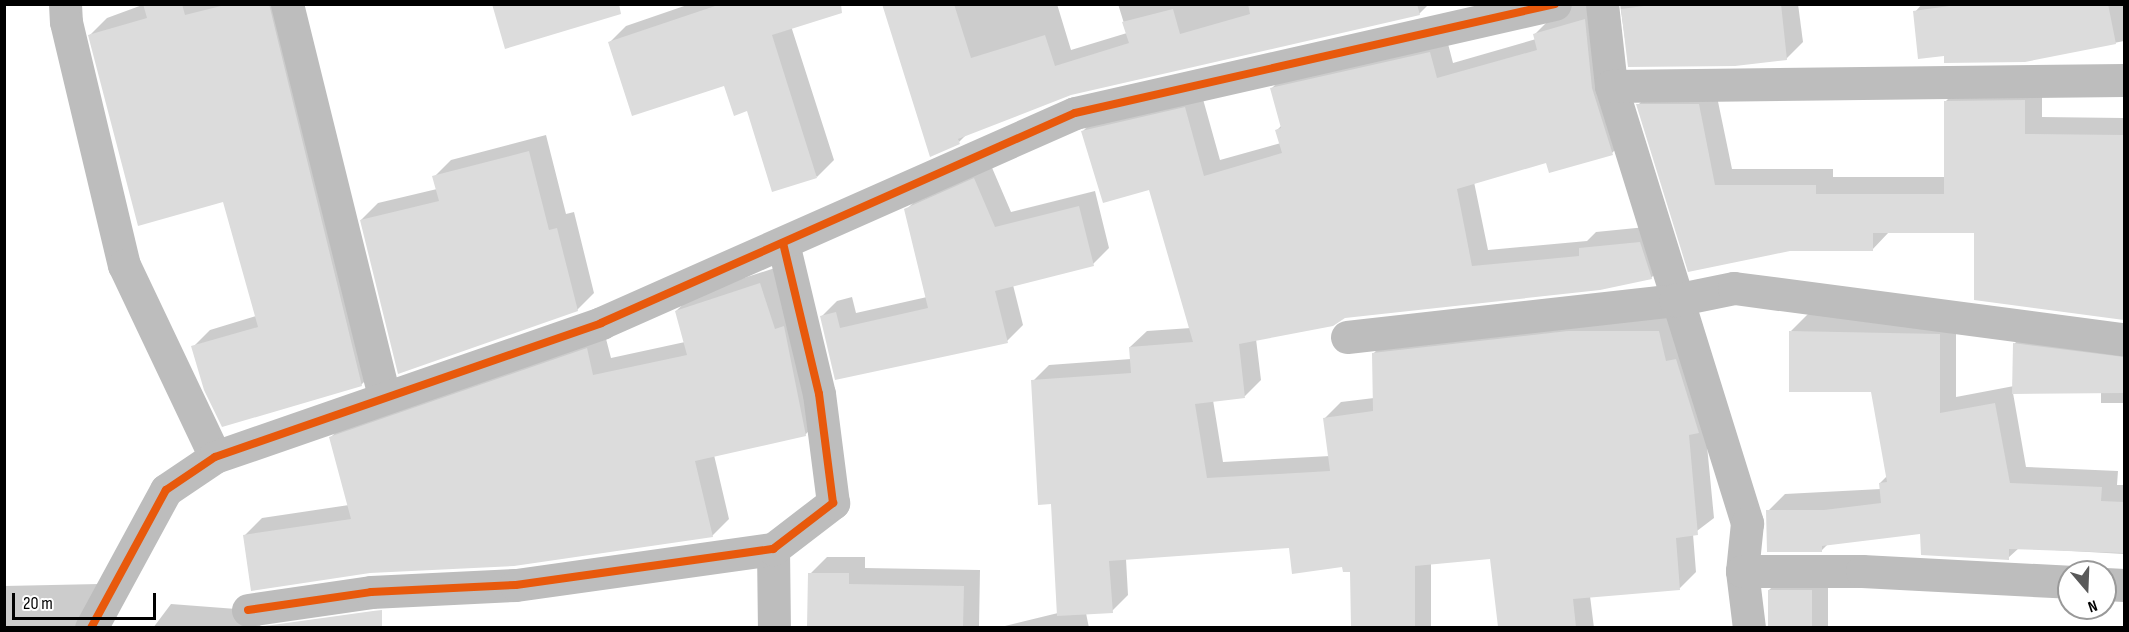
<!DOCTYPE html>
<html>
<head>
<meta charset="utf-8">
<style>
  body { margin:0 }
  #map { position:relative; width:2129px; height:632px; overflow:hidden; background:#fff; font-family:"Sofia Sans Condensed",sans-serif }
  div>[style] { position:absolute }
  .shadow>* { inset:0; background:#0003 }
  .building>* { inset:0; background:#dcdcdc; transform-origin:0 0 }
  .street>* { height:33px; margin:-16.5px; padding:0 16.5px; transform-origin:16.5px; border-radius:16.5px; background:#bdbdbd }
  .cycleway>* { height:8px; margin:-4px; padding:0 4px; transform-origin:4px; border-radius:4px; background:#e8590c }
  span { translate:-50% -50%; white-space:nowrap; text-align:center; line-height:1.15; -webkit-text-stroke:4.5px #fff; paint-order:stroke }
  .frame { position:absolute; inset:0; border:6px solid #000; pointer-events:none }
  .north { position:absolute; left:2057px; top:560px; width:60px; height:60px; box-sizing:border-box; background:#fff; border:2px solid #999; border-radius:50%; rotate:161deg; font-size:16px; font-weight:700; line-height:24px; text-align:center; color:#000 }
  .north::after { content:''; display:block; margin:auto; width:21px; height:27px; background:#595959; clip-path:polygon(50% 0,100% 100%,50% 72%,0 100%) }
  .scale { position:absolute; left:12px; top:593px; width:144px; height:27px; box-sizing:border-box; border:3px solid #000; border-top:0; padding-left:8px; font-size:18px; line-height:21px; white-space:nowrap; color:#000; -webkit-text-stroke:4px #fff; paint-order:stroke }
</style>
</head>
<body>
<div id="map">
  <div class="shadow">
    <div style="clip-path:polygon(145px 4px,289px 4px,379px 367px,361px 385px,193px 347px,210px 330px,256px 316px,224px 200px,90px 35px,107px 18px)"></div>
    <div style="clip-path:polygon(690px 4px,815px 4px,791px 26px,834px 160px,817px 177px,725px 84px,609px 43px,626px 26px)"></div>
    <div style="clip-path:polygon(884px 4px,1057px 4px,1071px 50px,1127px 33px,1118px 4px,1429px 4px,1419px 14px,1070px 93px,967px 134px,959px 142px)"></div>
    <div style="clip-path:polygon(1574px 4px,1601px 4px,1628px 137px,1612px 153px,1547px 161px,1474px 182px,1488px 250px,1587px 241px,1596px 232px,1656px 226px,1667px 262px,1651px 278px,1344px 317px,1256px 339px,1261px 380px,1245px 396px,1213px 400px,1223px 462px,1330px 456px,1325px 418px,1341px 402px,1374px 398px,1373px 354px,1389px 337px,1675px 315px,1705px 425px,1714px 518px,1693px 534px,1696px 572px,1680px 588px,1590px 596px,1594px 628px,1500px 628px,1492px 558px,1431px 563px,1431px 628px,1352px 628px,1352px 570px,1290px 547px,1126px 559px,1128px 595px,1112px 611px,1086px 613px,1089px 628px,997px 628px,1058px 613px,1052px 502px,1033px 381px,1049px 365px,1131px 359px,1130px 347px,1147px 331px,1191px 328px,1150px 188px,1083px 131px,1099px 115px,1201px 92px,1220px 160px,1281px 143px,1277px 130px,1282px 125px,1272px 88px,1288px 72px,1446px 36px,1453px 63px,1536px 39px,1534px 35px,1551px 18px)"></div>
    <div style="clip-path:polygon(1620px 4px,1798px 4px,1803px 42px,1786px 59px,1629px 66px)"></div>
    <div style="clip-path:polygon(1922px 4px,2124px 4px,2124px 41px,2025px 61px,1946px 54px,1915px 12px)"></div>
    <div style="clip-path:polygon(2042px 83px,2042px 117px,2124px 118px,2124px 319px,1975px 299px,1975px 232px,1889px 232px,1872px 250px,1790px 250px,1689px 270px,1638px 105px,1655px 88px,1715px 87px,1732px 169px,1833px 169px,1833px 177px,1946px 177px,1946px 101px,1963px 84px)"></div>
    <div style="clip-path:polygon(546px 135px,566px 214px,574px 212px,594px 293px,577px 310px,361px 220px,378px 203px,437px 189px,434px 177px,451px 160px)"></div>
    <div style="clip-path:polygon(990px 163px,1011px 212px,1095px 191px,1109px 248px,1093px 264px,1013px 285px,1023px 325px,1007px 341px,836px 379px,821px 317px,837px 301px,852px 297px,856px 313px,927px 297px,906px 210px,922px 194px)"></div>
    <div style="clip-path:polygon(778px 267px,822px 417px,805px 435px,714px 455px,729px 519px,712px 536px,244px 536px,262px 518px,349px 505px,330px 438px,348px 420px,604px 331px,611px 358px,685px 342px,676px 311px,694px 294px)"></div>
    <div style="clip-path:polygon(1808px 314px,1956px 317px,1956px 397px,2014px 386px,2014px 344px,2028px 330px,2124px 343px,2124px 403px,2101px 403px,2101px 392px,2013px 393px,2026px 467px,2118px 471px,2117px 485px,2124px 485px,2124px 554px,2019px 548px,2008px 558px,1922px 533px,1828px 544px,1821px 551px,1768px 511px,1785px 494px,1881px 489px,1880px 483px,1887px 476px,1873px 391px,1791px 331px)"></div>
    <div style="clip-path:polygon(827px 557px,865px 557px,865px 568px,980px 570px,979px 628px,809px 628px,810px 574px)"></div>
    <div style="clip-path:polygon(1787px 573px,1828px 573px,1828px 628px,1770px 628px,1769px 590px)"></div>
    <div style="clip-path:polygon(99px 584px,78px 628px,4px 628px,4px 586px)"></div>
    <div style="clip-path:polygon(171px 604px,262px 611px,260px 628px,153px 628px)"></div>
  </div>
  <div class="building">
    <div style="clip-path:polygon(143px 4px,182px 4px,185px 15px,229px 4px,269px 4px,362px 386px,222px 427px,204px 390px,191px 346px,258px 327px,223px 202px,138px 226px,88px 35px,147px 18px)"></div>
    <div style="clip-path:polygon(492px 4px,619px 4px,621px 14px,505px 49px)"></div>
    <div style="clip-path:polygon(721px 4px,841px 4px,842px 13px,772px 35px,817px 178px,772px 192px,747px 111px,734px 116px,724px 86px,632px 116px,608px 42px)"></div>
    <div style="clip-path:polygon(882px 4px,954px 4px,971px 58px,1045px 35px,1055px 66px,1129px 43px,1122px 22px,1173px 9px,1180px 34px,1250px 14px,1248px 4px,1417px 4px,1420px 15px,1071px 95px,958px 139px,960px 144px,930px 157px)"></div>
    <div style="clip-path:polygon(1659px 4px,1781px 4px,1787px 60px,1735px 66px,1628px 67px,1621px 9px)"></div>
    <div style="clip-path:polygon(1964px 4px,2108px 4px,2116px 44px,2025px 62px,1944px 63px,1944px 56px,1918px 59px,1913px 11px)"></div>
    <div style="clip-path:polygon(1585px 19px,1592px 88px,1613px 155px,1549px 173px,1546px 163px,1457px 189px,1472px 266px,1579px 256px,1579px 248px,1640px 242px,1652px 279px,1600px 290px,1345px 318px,1333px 326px,1239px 344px,1245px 398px,1195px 404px,1207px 478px,1330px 471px,1323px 418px,1373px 411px,1372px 353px,1568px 331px,1659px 331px,1666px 361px,1676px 359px,1699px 433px,1689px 435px,1698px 535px,1676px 538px,1680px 590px,1573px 599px,1576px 627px,1498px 627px,1490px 559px,1415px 566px,1415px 627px,1351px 627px,1350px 572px,1343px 572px,1342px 567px,1292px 574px,1289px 548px,1109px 561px,1113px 613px,1057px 616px,1051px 504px,1038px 505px,1031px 380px,1131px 373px,1129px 347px,1193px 342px,1149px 190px,1103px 203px,1081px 131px,1185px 107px,1204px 176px,1282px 153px,1275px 130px,1281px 128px,1270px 88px,1430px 52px,1437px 78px,1537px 50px,1533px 34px)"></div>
    <div style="clip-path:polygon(2025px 100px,2025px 134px,2124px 135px,2124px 320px,1974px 300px,1974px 233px,1873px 233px,1873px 251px,1790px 251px,1688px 272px,1636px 104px,1699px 104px,1715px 185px,1816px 185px,1816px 194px,1944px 194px,1944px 101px)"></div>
    <div style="clip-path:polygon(529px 151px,549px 230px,557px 228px,578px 311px,398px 374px,360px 220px,439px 201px,432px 176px)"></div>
    <div style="clip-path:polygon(974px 178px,995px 227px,1079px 206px,1094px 266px,995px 291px,1008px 343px,835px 380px,820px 316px,836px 312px,840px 328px,928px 308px,904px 209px)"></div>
    <div style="clip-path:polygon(760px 283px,775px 329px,784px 326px,806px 436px,695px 461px,713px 537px,514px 566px,370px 573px,251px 591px,243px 535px,351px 519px,329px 437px,587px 348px,593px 375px,687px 355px,675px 311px)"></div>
    <div style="clip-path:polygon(1789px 331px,1940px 334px,1940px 413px,1995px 403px,2010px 483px,2102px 487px,2101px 501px,2124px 502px,2124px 553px,2009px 549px,2009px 560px,1921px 555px,1920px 534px,1822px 546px,1822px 552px,1767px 552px,1766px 510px,1824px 510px,1881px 503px,1879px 483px,1887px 482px,1871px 392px,1789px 392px)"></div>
    <div style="clip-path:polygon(2013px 343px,2124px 357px,2124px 393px,2012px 394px)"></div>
    <div style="clip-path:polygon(808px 573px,849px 573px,849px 584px,964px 586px,963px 627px,807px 627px)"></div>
    <div style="left:1768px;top:590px;width:44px;height:37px"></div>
    <div style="clip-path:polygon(382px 610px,382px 627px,258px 627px,373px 611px)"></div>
  </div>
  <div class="street">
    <div style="left:65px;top:4px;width:18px;rotate:87deg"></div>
    <div style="left:66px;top:22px;width:250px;rotate:76.6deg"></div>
    <div style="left:124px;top:265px;width:212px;rotate:64.6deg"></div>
    <div style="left:287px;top:4px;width:404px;rotate:76.1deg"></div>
    <div style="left:1602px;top:4px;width:82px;rotate:83.7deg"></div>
    <div style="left:1611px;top:86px;width:458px;rotate:72.7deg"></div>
    <div style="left:1747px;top:523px;width:48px;rotate:95.9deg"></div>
    <div style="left:1742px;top:571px;width:57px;rotate:83deg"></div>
    <div style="left:1611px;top:86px;width:513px;rotate:-0.67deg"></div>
    <div style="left:1347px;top:337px;width:330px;rotate:-6.4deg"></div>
    <div style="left:1675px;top:300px;width:60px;rotate:-11.5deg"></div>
    <div style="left:1734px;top:288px;width:393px;rotate:7.5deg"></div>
    <div style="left:773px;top:549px;width:79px;rotate:89.3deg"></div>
    <div style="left:1742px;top:571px;width:120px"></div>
    <div style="left:1862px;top:571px;width:207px;rotate:3deg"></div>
    <div style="left:2105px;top:584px;width:19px;rotate:3deg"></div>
    <div style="left:248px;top:610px;width:124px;rotate:-8.3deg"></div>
    <div style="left:371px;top:592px;width:145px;rotate:-2.8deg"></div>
    <div style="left:516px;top:585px;width:260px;rotate:-8deg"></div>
    <div style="left:773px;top:549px;width:76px;rotate:-37.5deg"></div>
    <div style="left:833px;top:503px;width:110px;rotate:-97.3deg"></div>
    <div style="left:819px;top:394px;width:155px;rotate:-103.4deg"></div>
    <div style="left:91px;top:628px;width:157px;rotate:-61.5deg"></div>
    <div style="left:166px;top:490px;width:59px;rotate:-34deg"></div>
    <div style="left:215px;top:457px;width:409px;rotate:-19.1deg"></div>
    <div style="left:601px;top:323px;width:518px;rotate:-23.9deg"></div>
    <div style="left:1075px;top:113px;width:492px;rotate:-12.8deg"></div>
  </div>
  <div class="cycleway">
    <div style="left:248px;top:610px;width:124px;rotate:-8.3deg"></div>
    <div style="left:371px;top:592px;width:145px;rotate:-2.8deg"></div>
    <div style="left:516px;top:585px;width:260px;rotate:-8deg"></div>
    <div style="left:773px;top:549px;width:76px;rotate:-37.5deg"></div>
    <div style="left:833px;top:503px;width:110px;rotate:-97.3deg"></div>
    <div style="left:819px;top:394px;width:155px;rotate:-103.4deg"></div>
    <div style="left:91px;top:628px;width:157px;rotate:-61.5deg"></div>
    <div style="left:166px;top:490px;width:59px;rotate:-34deg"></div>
    <div style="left:215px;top:457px;width:409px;rotate:-19.1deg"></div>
    <div style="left:601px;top:323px;width:518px;rotate:-23.9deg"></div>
    <div style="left:1075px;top:113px;width:492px;rotate:-12.8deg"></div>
  </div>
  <div class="frame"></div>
  <div class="north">N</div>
  <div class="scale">20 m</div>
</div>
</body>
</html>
